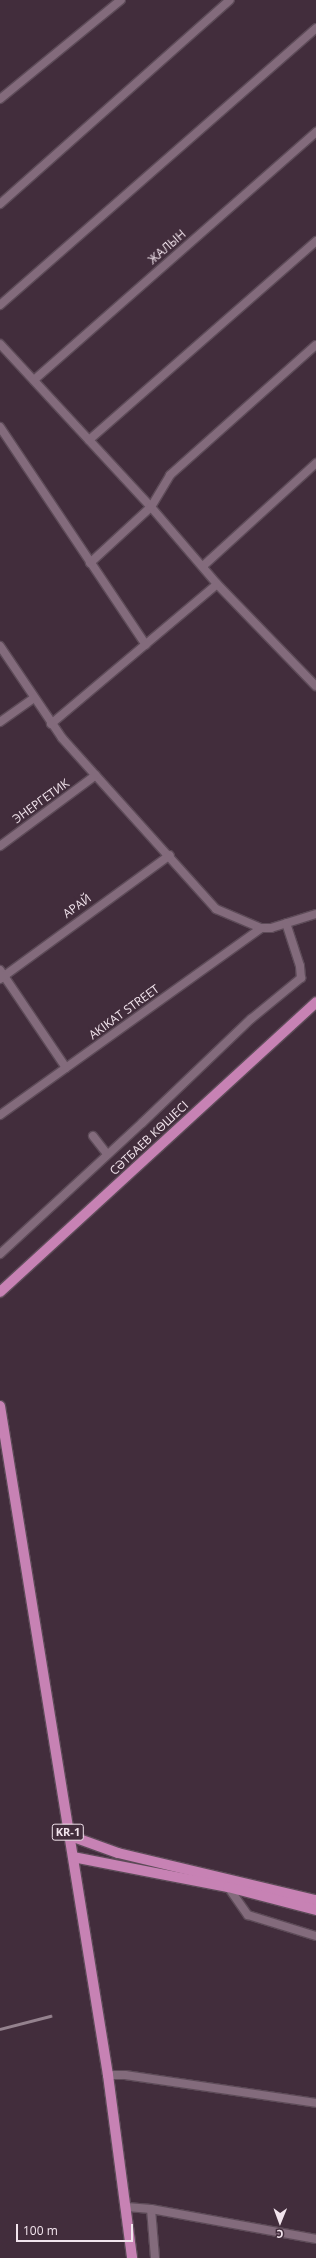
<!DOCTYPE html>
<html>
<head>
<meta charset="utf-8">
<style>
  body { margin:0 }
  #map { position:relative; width:316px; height:2258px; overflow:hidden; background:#422d3c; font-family:"Open Sans",sans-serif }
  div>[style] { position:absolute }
  .roads { filter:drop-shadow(1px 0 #5d4b58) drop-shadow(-1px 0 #5d4b58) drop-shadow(0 1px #5d4b58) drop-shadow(0 -1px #5d4b58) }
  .minor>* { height:8px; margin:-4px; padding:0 4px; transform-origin:4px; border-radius:4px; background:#836b7c }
  .major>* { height:10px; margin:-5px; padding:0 5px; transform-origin:5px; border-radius:5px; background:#c782b4 }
  .rail>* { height:2.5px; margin:-1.25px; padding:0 1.25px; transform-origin:1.25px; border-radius:1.25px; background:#94828e }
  span { translate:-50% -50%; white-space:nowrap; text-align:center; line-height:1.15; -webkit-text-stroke:3.5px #422d3c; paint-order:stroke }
  .shield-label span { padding:1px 3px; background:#422d3c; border:1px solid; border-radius:3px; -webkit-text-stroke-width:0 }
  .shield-label { font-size:11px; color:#f2e4ed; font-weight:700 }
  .street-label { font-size:12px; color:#f2e4ed }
  .north { position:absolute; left:260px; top:2202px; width:40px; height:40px; -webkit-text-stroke:3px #422d3c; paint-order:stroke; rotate:181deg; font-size:11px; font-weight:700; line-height:16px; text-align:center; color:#f2e4ed }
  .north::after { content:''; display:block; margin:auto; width:14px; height:18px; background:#f2e4ed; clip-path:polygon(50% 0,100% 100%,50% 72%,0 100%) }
  .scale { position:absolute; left:16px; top:2224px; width:117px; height:18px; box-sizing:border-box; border:2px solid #f2e4ed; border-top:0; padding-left:5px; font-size:12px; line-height:14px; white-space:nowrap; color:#f2e4ed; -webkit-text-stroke:3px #422d3c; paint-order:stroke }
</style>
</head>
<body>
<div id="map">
  <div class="roads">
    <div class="minor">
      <div style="left:0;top:99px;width:156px;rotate:-39.3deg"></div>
      <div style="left:0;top:204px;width:307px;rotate:-41.6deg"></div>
      <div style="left:0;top:305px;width:420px;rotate:-41.2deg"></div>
      <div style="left:0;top:344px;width:222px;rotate:47.2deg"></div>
      <div style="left:151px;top:507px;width:101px;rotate:49.4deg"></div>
      <div style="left:217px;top:584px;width:142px;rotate:45.9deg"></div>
      <div style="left:34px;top:380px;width:376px;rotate:-41.3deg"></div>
      <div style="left:0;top:427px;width:262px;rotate:56.2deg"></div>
      <div style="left:89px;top:440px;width:302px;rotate:-41.2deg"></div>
      <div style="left:90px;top:563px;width:83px;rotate:-42.6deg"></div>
      <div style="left:151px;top:507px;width:37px;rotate:-59deg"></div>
      <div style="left:170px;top:475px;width:195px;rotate:-41.7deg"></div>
      <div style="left:203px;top:566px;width:153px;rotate:-42.3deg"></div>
      <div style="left:0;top:646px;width:111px;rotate:56deg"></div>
      <div style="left:62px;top:738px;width:230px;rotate:48deg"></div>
      <div style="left:216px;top:909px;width:49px;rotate:22.9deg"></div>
      <div style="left:261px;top:928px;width:10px"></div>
      <div style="left:271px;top:928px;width:47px;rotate:-17.3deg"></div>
      <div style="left:0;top:722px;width:42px;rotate:-35.2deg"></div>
      <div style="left:51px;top:724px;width:217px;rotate:-40.1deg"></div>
      <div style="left:0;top:846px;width:119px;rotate:-36.5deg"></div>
      <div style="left:0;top:970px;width:118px;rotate:56deg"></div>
      <div style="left:0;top:979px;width:210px;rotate:-36.1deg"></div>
      <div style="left:0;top:1115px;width:321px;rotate:-35.6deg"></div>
      <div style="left:93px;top:1136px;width:23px;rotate:52deg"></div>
      <div style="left:0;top:1254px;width:193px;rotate:-42.7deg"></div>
      <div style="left:142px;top:1123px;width:151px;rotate:-43.7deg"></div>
      <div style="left:251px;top:1019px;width:65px;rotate:-39.4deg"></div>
      <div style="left:301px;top:978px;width:12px;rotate:-95deg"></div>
      <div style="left:300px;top:966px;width:45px;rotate:-108deg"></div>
      <div style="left:226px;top:1884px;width:38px;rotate:55deg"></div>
      <div style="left:248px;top:1915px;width:71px;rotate:17.2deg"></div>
      <div style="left:108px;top:2075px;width:17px"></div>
      <div style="left:125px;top:2075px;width:193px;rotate:8.3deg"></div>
      <div style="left:127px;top:2207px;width:24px;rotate:5deg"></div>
      <div style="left:151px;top:2209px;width:49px;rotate:85.3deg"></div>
      <div style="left:151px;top:2209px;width:168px;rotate:10.3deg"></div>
    </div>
    <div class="major">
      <div style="left:0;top:1292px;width:429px;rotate:-42.5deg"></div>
      <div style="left:0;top:1406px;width:678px;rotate:80.83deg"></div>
      <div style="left:108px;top:2075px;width:185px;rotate:82.5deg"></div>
      <div style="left:68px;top:1835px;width:53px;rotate:19.8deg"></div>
      <div style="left:118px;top:1853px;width:204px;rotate:13.4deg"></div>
      <div style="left:73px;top:1857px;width:158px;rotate:11deg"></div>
      <div style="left:228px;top:1887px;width:91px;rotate:14.6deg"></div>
    </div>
  </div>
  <div class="rail">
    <div style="left:0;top:2029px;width:52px;rotate:-14.6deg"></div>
  </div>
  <div class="shield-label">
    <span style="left:68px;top:1832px">KR-1</span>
  </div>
  <div class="street-label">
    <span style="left:167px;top:247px;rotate:-41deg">ЖАЛЫН</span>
    <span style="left:41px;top:801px;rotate:-36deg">ЭНЕРГЕТИК</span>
    <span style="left:77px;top:906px;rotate:-36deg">АРАЙ</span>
    <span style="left:124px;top:1012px;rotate:-36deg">AKIKAT STREET</span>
    <span style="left:149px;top:1138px;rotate:-43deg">СӘТБАЕВ КӨШЕСІ</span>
  </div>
  <div class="north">С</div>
  <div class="scale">100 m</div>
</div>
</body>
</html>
